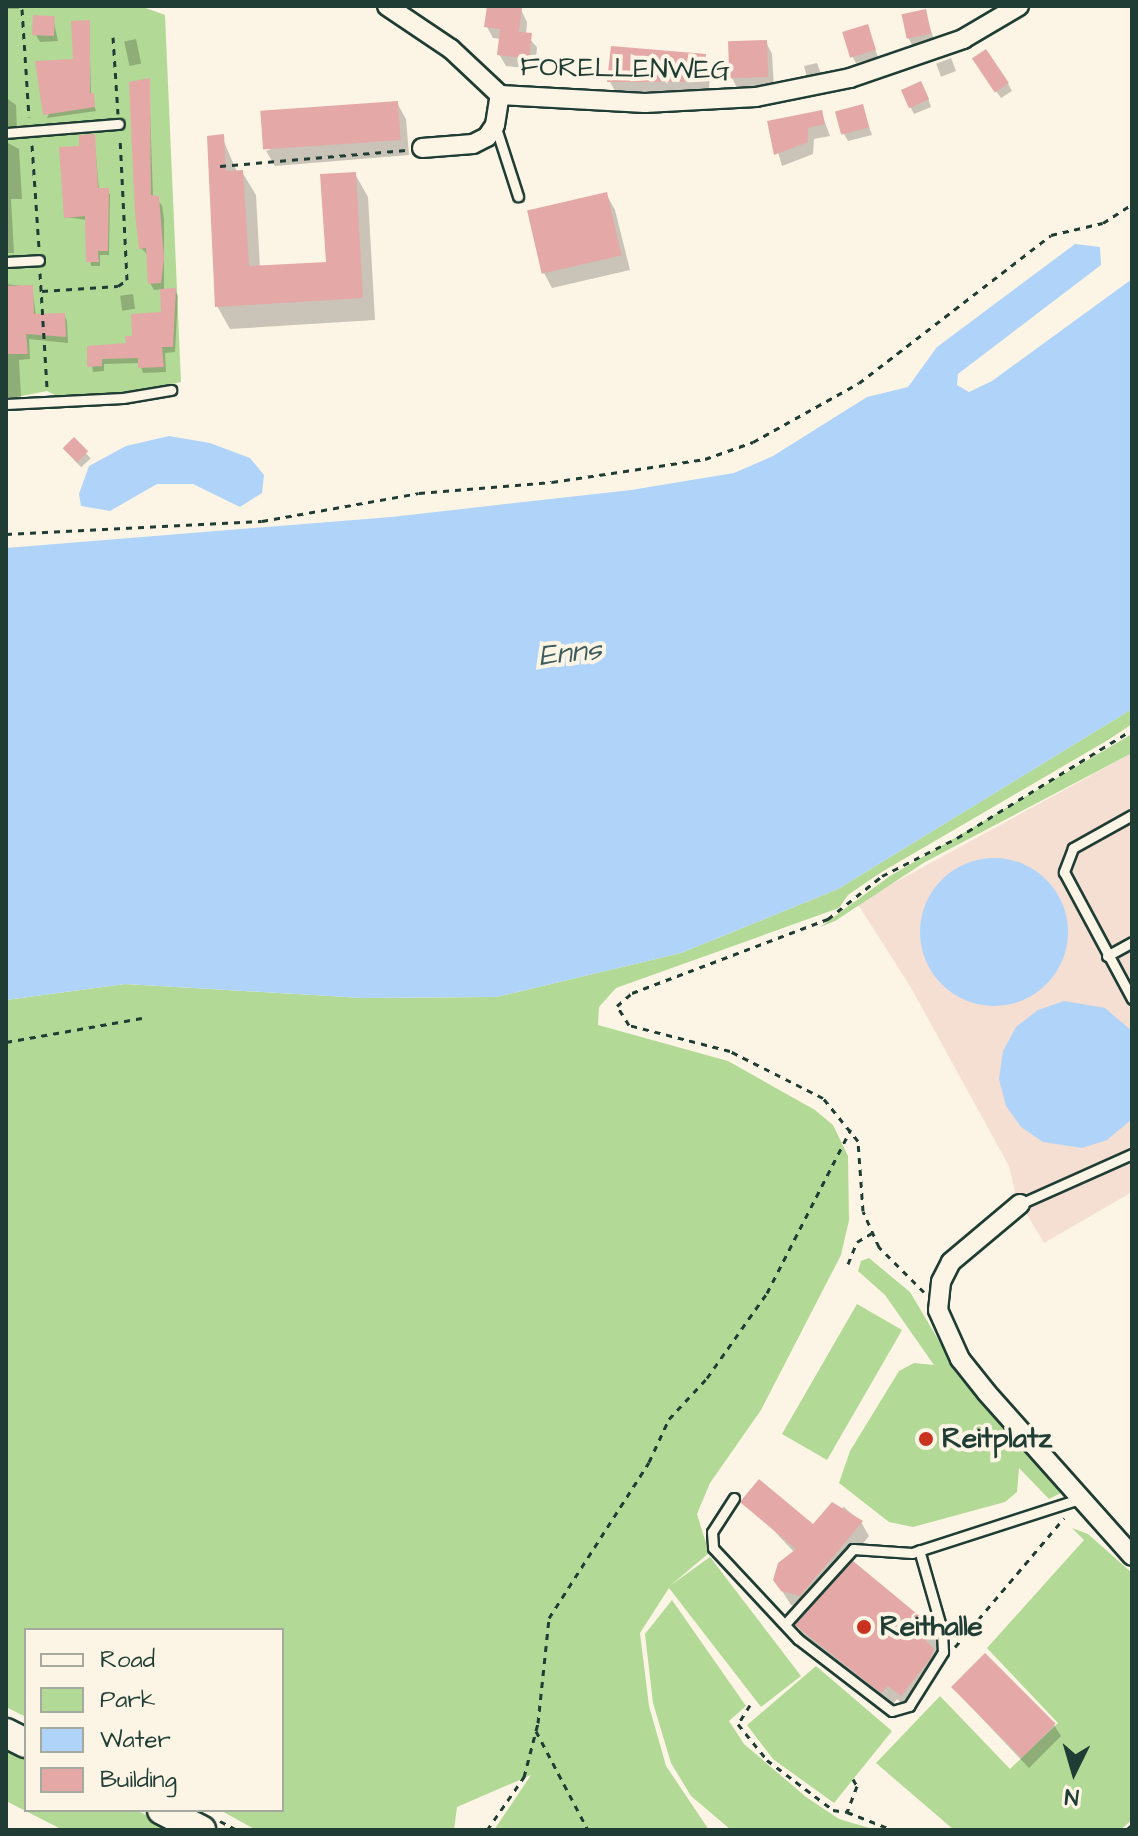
<!DOCTYPE html>
<html>
<head>
<meta charset="utf-8">
<style>
  body { margin:0 }
  #map { position:relative; width:1138px; height:1836px; overflow:hidden; background:#fcf5e5; font-family:"Architects Daughter",sans-serif }
  div>[style] { position:absolute }
  .built>* { inset:0; background:#f5ded2 }
  .green>* { inset:0; background:#b2d995; transform-origin:0 0 }
  .water>* { inset:0; background:#b0d4f9 }
  .round { border-radius:50% }
  .shadow>* { inset:0; background:#0003; transform-origin:0 0 }
  .building>* { inset:0; background:#e4a8a7; transform-origin:0 0 }
  .path>* { height:3px; margin-top:-1.5px; transform-origin:0; background:repeating-linear-gradient(90deg,#1f3d34 0 6px,transparent 0 12px) }
  .roads { filter:drop-shadow(2px 0 #1f3d34) drop-shadow(-2px 0 #1f3d34) drop-shadow(0 2px #1f3d34) drop-shadow(0 -2px #1f3d34) }
  .service>* { height:9px; margin:-4.5px; padding:0 4.5px; transform-origin:4.5px; border-radius:4.5px; background:#fcf5e5 }
  .minor>* { height:18px; margin:-9px; padding:0 9px; transform-origin:9px; border-radius:9px; background:#fcf5e5 }
  .primary>* { height:28px; margin:-14px; padding:0 14px; transform-origin:14px; border-radius:14px; background:#fcf5e5 }
  .dots>* { width:22px; height:22px; translate:-50% -50%; box-sizing:border-box; border:4px solid #fcf5e5; border-radius:50% }
  span { translate:-50% -50%; white-space:nowrap; text-align:center; line-height:1.15; -webkit-text-stroke:8px #fcf5e5; paint-order:stroke }
  .street-label { font-size:28px; color:#1f3d34 }
  .poi-label { font-size:28px; color:#1f3d34; font-weight:700 }
  .left { translate:0 -50%; text-align:left }
  .water-label { font-size:30px; color:#3c5b5b; font-style:italic }
  .frame { position:absolute; inset:0; border:8px solid #1f3d34; pointer-events:none }
  .legend { position:absolute; left:24px; top:1628px; width:260px; height:184px; box-sizing:border-box; background:#fcf5e5; border:2px solid #a4ab9e; margin:0; padding:10px 14px; list-style:none; font-size:24px; color:#1f3d34 }
  .legend li { display:flex; align-items:center; gap:16px; height:40px }
  .legend b { width:40px; border:2px solid #a4ab9e }
  .north { position:absolute; left:1034px; top:1732px; width:80px; height:80px; -webkit-text-stroke:6px #fcf5e5; paint-order:stroke; rotate:185deg; font-size:22px; font-weight:700; line-height:32px; text-align:center; color:#1f3d34 }
  .north::after { content:''; display:block; margin:auto; width:28px; height:36px; background:#1f3d34; clip-path:polygon(50% 0,100% 100%,50% 72%,0 100%) }
</style>
</head>
<body>
<div id="map">
  <div class="built">
    <div style="clip-path:polygon(1132px 753px,1132px 1192px,1044px 1243px,1016px 1196px,1009px 1166px,910px 986px,857px 903px)"></div>
  </div>
  <div class="green">
    <div style="clip-path:polygon(6px 6px,140px 6px,165px 15px,181px 382px,150px 389px,61px 398px,47px 391px,6px 399px)"></div>
    <div style="clip-path:polygon(1132px 709px,1132px 724px,1108px 740px,880px 873px,848px 895px,839px 908px,616px 988px,599px 1007px,598px 1025px,728px 1061px,815px 1110px,833px 1125px,848px 1156px,849px 1220px,841px 1255px,761px 1410px,710px 1483px,697px 1514px,709px 1553px,671px 1585px,710px 1557px,801px 1676px,761px 1707px,669px 1588px,640px 1633px,649px 1706px,666px 1766px,709px 1830px,494px 1830px,531px 1775px,457px 1807px,454px 1830px,256px 1830px,220px 1810px,282px 1810px,282px 1630px,26px 1630px,26px 1717px,6px 1707px,6px 1000px,125px 984px,362px 998px,496px 997px,681px 953px,838px 889px)"></div>
    <div style="clip-path:polygon(1132px 734px,1132px 753px,925px 862px,835px 921px,820px 927px,890px 876px)"></div>
    <div style="clip-path:polygon(869px 1258px,910px 1292px,961px 1378px,1061px 1493px,1049px 1499px,1019px 1468px,1017px 1492px,1005px 1502px,913px 1527px,889px 1522px,839px 1483px,850px 1451px,899px 1371px,914px 1363px,934px 1365px,885px 1295px,858px 1271px,861px 1261px)"></div>
    <div style="left:857px;top:1304px;width:52px;height:150px;rotate:30deg"></div>
    <div style="clip-path:polygon(1072px 1528px,1088px 1534px,1132px 1573px,1132px 1820px,1120px 1830px,954px 1830px,876px 1763px,940px 1696px,1010px 1769px,1058px 1723px,987px 1648px,1084px 1540px)"></div>
    <div style="clip-path:polygon(672px 1600px,746px 1706px,729px 1721px,744px 1744px,806px 1797px,839px 1819px,876px 1830px,731px 1830px,691px 1796px,671px 1763px,653px 1703px,645px 1634px)"></div>
    <div style="clip-path:polygon(816px 1666px,892px 1731px,834px 1803px,773px 1759px,747px 1725px)"></div>
    <div style="clip-path:polygon(6px 1746px,26px 1756px,26px 1810px,136px 1810px,176px 1830px,63px 1830px,6px 1801px)"></div>
  </div>
  <div class="water">
    <div style="clip-path:polygon(1075px 244px,1100px 247px,1101px 265px,958px 374px,957px 385px,969px 392px,992px 381px,1132px 279px,1132px 709px,838px 889px,681px 953px,496px 997px,362px 998px,125px 984px,6px 1000px,6px 548px,391px 517px,631px 490px,734px 473px,773px 456px,867px 397px,908px 387px,937px 347px)"></div>
    <div style="clip-path:polygon(169px 436px,210px 443px,250px 458px,264px 475px,262px 493px,240px 507px,193px 484px,157px 484px,110px 511px,81px 506px,79px 494px,89px 466px,126px 446px)"></div>
    <div class="round" style="left:920px;top:858px;width:148px;height:148px"></div>
    <div style="clip-path:polygon(1064px 1001px,1105px 1008px,1132px 1031px,1132px 1119px,1107px 1140px,1082px 1148px,1043px 1142px,1021px 1127px,1006px 1106px,999px 1079px,1003px 1051px,1016px 1027px,1038px 1010px)"></div>
  </div>
  <div class="shadow">
    <div style="left:6px;top:6px;width:13px;height:3px"></div>
    <div style="clip-path:polygon(521px 10px,527px 22px,526px 35px,537px 47px,535px 69px,506px 66px,499px 54px,501px 39px,493px 38px,487px 27px)"></div>
    <div style="clip-path:polygon(925px 11px,934px 40px,912px 45px,908px 37px)"></div>
    <div style="clip-path:polygon(53px 18px,58px 41px,40px 42px,36px 35px)"></div>
    <div style="clip-path:polygon(89px 22px,91px 95px,96px 111px,47px 118px)"></div>
    <div style="clip-path:polygon(867px 26px,878px 57px,856px 63px,852px 56px)"></div>
    <div style="left:136px;top:39px;width:25px;height:12px;rotate:78deg"></div>
    <div style="clip-path:polygon(766px 42px,772px 54px,774px 88px,738px 90px,732px 78px)"></div>
    <div style="clip-path:polygon(705px 56px,710px 66px,709px 92px,615px 91px,610px 82px)"></div>
    <div style="left:951px;top:58px;width:14px;height:16px;rotate:69deg"></div>
    <div style="clip-path:polygon(817px 63px,821px 74px,807px 77px,804px 66px)"></div>
    <div style="clip-path:polygon(6px 64px,8px 99px,16px 105px,17px 131px,6px 131px)"></div>
    <div style="clip-path:polygon(979px 67px,1008px 84px,1012px 91px,1001px 98px)"></div>
    <div style="clip-path:polygon(149px 80px,153px 197px,162px 205px,164px 219px,164px 291px,175px 290px,178px 296px,175px 352px,165px 353px,166px 372px,143px 373px,140px 363px,104px 364px,104px 371px,93px 372px,89px 347px,128px 345px,163px 314px,162px 289px,154px 290px,150px 283px,148px 255px,141px 248px)"></div>
    <div style="clip-path:polygon(925px 90px,931px 107px,914px 114px,910px 106px)"></div>
    <div style="clip-path:polygon(397px 103px,406px 119px,409px 155px,275px 166px,266px 151px)"></div>
    <div style="clip-path:polygon(862px 106px,872px 135px,848px 141px,844px 134px)"></div>
    <div style="clip-path:polygon(821px 112px,830px 136px,814px 139px,813px 154px,782px 166px,769px 122px)"></div>
    <div style="clip-path:polygon(94px 136px,99px 190px,110px 194px,109px 255px,100px 255px,100px 266px,91px 266px,87px 220px,66px 217px,81px 148px)"></div>
    <div style="clip-path:polygon(222px 137px,237px 172px,242px 172px,256px 195px,260px 268px,328px 264px,355px 174px,368px 197px,375px 320px,230px 329px,217px 306px)"></div>
    <div style="clip-path:polygon(6px 142px,19px 149px,22px 199px,11px 199px,14px 253px,6px 253px)"></div>
    <div style="clip-path:polygon(606px 194px,615px 210px,630px 270px,552px 288px,544px 273px)"></div>
    <div style="clip-path:polygon(6px 284px,32px 287px,36px 316px,64px 315px,67px 321px,68px 343px,29px 339px,30px 359px,19px 360px,21px 397px,6px 397px)"></div>
    <div style="left:133px;top:294px;width:15px;height:13px;rotate:82deg"></div>
    <div style="left:74px;top:440px;width:25px;height:13px;rotate:48deg"></div>
    <div style="clip-path:polygon(744px 1499px,813px 1527px,844px 1507px,861px 1522px,869px 1536px,833px 1580px,853px 1563px,933px 1632px,941px 1646px,935px 1654px,941px 1665px,937px 1675px,910px 1710px,897px 1699px,891px 1707px,806px 1640px,797px 1625px,810px 1610px,791px 1605px,775px 1580px,795px 1553px)"></div>
    <div style="clip-path:polygon(953px 1688px,1054px 1725px,1061px 1736px,1029px 1768px)"></div>
  </div>
  <div class="building">
    <div style="clip-path:polygon(487px 6px,522px 8px,519px 32px,532px 33px,529px 59px,497px 55px,500px 29px,484px 27px)"></div>
    <div style="left:926px;top:9px;width:25px;height:25px;rotate:78deg"></div>
    <div style="left:33px;top:15px;width:22px;height:20px;rotate:3deg"></div>
    <div style="clip-path:polygon(90px 20px,90px 93px,94px 93px,95px 107px,43px 115px,35px 61px,73px 59px,71px 21px)"></div>
    <div style="left:868px;top:24px;width:27px;height:27px;rotate:73deg"></div>
    <div style="left:767px;top:40px;width:37px;height:39px;rotate:88deg"></div>
    <div style="clip-path:polygon(611px 46px,706px 54px,704px 82px,607px 82px)"></div>
    <div style="left:986px;top:49px;width:41px;height:17px;rotate:56deg"></div>
    <div style="clip-path:polygon(150px 78px,151px 195px,159px 196px,164px 258px,161px 283px,148px 284px,146px 248px,139px 249px,135px 212px,129px 82px)"></div>
    <div style="left:921px;top:81px;width:20px;height:22px;rotate:66deg"></div>
    <div style="left:398px;top:101px;width:39px;height:138px;rotate:86deg"></div>
    <div style="left:863px;top:104px;width:24px;height:29px;rotate:75deg"></div>
    <div style="clip-path:polygon(822px 110px,825px 124px,808px 128px,808px 142px,774px 155px,767px 121px)"></div>
    <div style="clip-path:polygon(95px 134px,98px 188px,109px 188px,108px 251px,98px 251px,99px 262px,86px 262px,85px 216px,64px 218px,59px 147px,79px 146px,79px 135px)"></div>
    <div style="clip-path:polygon(224px 134px,226px 171px,243px 170px,249px 266px,326px 262px,320px 174px,356px 172px,363px 298px,215px 307px,207px 136px)"></div>
    <div style="left:607px;top:192px;width:65px;height:82px;rotate:77deg"></div>
    <div style="clip-path:polygon(33px 285px,34px 314px,65px 313px,66px 337px,26px 334px,28px 354px,6px 354px,6px 286px)"></div>
    <div style="clip-path:polygon(176px 288px,173px 347px,162px 347px,164px 367px,138px 368px,138px 358px,102px 359px,102px 366px,87px 367px,87px 346px,126px 343px,125px 336px,132px 336px,131px 314px,161px 312px,160px 289px)"></div>
    <div style="left:74px;top:437px;width:20px;height:16px;rotate:45deg"></div>
    <div style="clip-path:polygon(759px 1479px,813px 1524px,832px 1502px,863px 1521px,800px 1596px,781px 1591px,773px 1580px,778px 1563px,796px 1549px,740px 1502px)"></div>
    <div style="clip-path:polygon(853px 1561px,934px 1628px,926px 1641px,934px 1649px,930px 1659px,901px 1696px,888px 1686px,881px 1693px,795px 1625px)"></div>
    <div style="left:985px;top:1653px;width:100px;height:48px;rotate:45deg"></div>
  </div>
  <div class="path">
    <div style="left:22px;top:9px;width:108px;rotate:86.3deg"></div>
    <div style="left:113px;top:37px;width:77px;rotate:86.3deg"></div>
    <div style="left:32px;top:145px;width:104px;rotate:86.1deg"></div>
    <div style="left:220px;top:166px;width:187px;rotate:-4.9deg"></div>
    <div style="left:40px;top:273px;width:116px;rotate:86.5deg"></div>
    <div style="left:42px;top:291px;width:76px;rotate:-3.8deg"></div>
    <div style="left:118px;top:286px;width:11px;rotate:-34deg"></div>
    <div style="left:127px;top:280px;width:143px;rotate:-92.8deg"></div>
    <div style="left:6px;top:534px;width:256px;rotate:-2.9deg"></div>
    <div style="left:262px;top:521px;width:159px;rotate:-10.1deg"></div>
    <div style="left:419px;top:493px;width:133px;rotate:-4.7deg"></div>
    <div style="left:552px;top:482px;width:155px;rotate:-8.5deg"></div>
    <div style="left:705px;top:459px;width:51px;rotate:-19.5deg"></div>
    <div style="left:753px;top:442px;width:121px;rotate:-29.1deg"></div>
    <div style="left:859px;top:383px;width:242px;rotate:-37.6deg"></div>
    <div style="left:1051px;top:235px;width:53px;rotate:-13deg"></div>
    <div style="left:1103px;top:223px;width:35px;rotate:-33deg"></div>
    <div style="left:6px;top:1042px;width:138px;rotate:-10deg"></div>
    <div style="left:848px;top:1264px;width:24px;rotate:-68deg"></div>
    <div style="left:857px;top:1242px;width:17px;rotate:-31deg"></div>
    <div style="left:924px;top:1292px;width:64px;rotate:-135deg"></div>
    <div style="left:879px;top:1247px;width:39px;rotate:-114deg"></div>
    <div style="left:863px;top:1211px;width:70px;rotate:-94.1deg"></div>
    <div style="left:858px;top:1141px;width:55px;rotate:-129.1deg"></div>
    <div style="left:823px;top:1098px;width:104px;rotate:-153.2deg"></div>
    <div style="left:730px;top:1051px;width:104px;rotate:-165.6deg"></div>
    <div style="left:629px;top:1025px;width:22px;rotate:-122deg"></div>
    <div style="left:617px;top:1006px;width:20px;rotate:-41deg"></div>
    <div style="left:632px;top:993px;width:210px;rotate:-20.7deg"></div>
    <div style="left:828px;top:919px;width:69px;rotate:-38.5deg"></div>
    <div style="left:882px;top:876px;width:84px;rotate:-26.9deg"></div>
    <div style="left:957px;top:838px;width:206px;rotate:-31.7deg"></div>
    <div style="left:955px;top:1647px;width:169px;rotate:-49.8deg"></div>
    <div style="left:750px;top:1705px;width:22px;rotate:122deg"></div>
    <div style="left:738px;top:1724px;width:46px;rotate:51.1deg"></div>
    <div style="left:767px;top:1760px;width:83px;rotate:37.1deg"></div>
    <div style="left:833px;top:1810px;width:14px;rotate:8deg"></div>
    <div style="left:536px;top:1731px;width:112px;rotate:62.3deg"></div>
    <div style="left:853px;top:1779px;width:8px;rotate:60deg"></div>
    <div style="left:857px;top:1786px;width:28px;rotate:111deg"></div>
    <div style="left:847px;top:1812px;width:49px;rotate:21.4deg"></div>
    <div style="left:220px;top:1821px;width:19px;rotate:28deg"></div>
    <div style="left:487px;top:1830px;width:65px;rotate:-55.1deg"></div>
    <div style="left:524px;top:1777px;width:56px;rotate:-75.5deg"></div>
    <div style="left:538px;top:1723px;width:106px;rotate:-84deg"></div>
    <div style="left:549px;top:1618px;width:185px;rotate:-57.3deg"></div>
    <div style="left:649px;top:1462px;width:47px;rotate:-65.1deg"></div>
    <div style="left:669px;top:1419px;width:56px;rotate:-47.2deg"></div>
    <div style="left:707px;top:1378px;width:104px;rotate:-54.8deg"></div>
    <div style="left:767px;top:1293px;width:184px;rotate:-62.9deg"></div>
    <div style="left:1126px;top:1830px;width:8px;rotate:-40deg"></div>
  </div>
  <div class="roads">
    <div class="service">
      <div style="left:495px;top:125px;width:75px;rotate:72.1deg"></div>
      <div style="left:6px;top:133px;width:113px;rotate:-4.6deg"></div>
      <div style="left:6px;top:262px;width:33px;rotate:-3deg"></div>
      <div style="left:6px;top:404px;width:117px;rotate:-2.9deg"></div>
      <div style="left:123px;top:398px;width:49px;rotate:-9.5deg"></div>
      <div style="left:1132px;top:815px;width:68px;rotate:150.8deg"></div>
      <div style="left:1073px;top:848px;width:26px;rotate:111deg"></div>
      <div style="left:1064px;top:872px;width:144px;rotate:61.8deg"></div>
      <div style="left:1107px;top:956px;width:29px;rotate:-29deg"></div>
      <div style="left:1020px;top:1204px;width:123px;rotate:-24.1deg"></div>
      <div style="left:734px;top:1498px;width:40px;rotate:122.9deg"></div>
      <div style="left:712px;top:1532px;width:16px;rotate:86deg"></div>
      <div style="left:713px;top:1548px;width:125px;rotate:47deg"></div>
      <div style="left:798px;top:1639px;width:118px;rotate:37.5deg"></div>
      <div style="left:892px;top:1711px;width:18px;rotate:-16deg"></div>
      <div style="left:909px;top:1706px;width:64px;rotate:-57.8deg"></div>
      <div style="left:943px;top:1652px;width:22px;rotate:-93deg"></div>
      <div style="left:942px;top:1630px;width:83px;rotate:-106deg"></div>
      <div style="left:786px;top:1623px;width:100px;rotate:-47.8deg"></div>
      <div style="left:853px;top:1549px;width:59px;rotate:3.9deg"></div>
      <div style="left:912px;top:1553px;width:172px;rotate:-17.9deg"></div>
    </div>
    <div class="minor">
      <div style="left:387px;top:6px;width:77px;rotate:33.9deg"></div>
      <div style="left:451px;top:49px;width:67px;rotate:43.2deg"></div>
      <div style="left:500px;top:95px;width:145px;rotate:3.2deg"></div>
      <div style="left:645px;top:103px;width:111px;rotate:-3.1deg"></div>
      <div style="left:756px;top:97px;width:96px;rotate:-11.4deg"></div>
      <div style="left:850px;top:78px;width:120px;rotate:-19deg"></div>
      <div style="left:963px;top:39px;width:65px;rotate:-30.5deg"></div>
      <div style="left:422px;top:148px;width:51px;rotate:-4.5deg"></div>
      <div style="left:473px;top:144px;width:16px;rotate:-27deg"></div>
      <div style="left:487px;top:137px;width:14px;rotate:-56deg"></div>
      <div style="left:495px;top:125px;width:30px;rotate:-81deg"></div>
      <div style="left:1020px;top:1204px;width:90px;rotate:140deg"></div>
      <div style="left:951px;top:1262px;width:22px;rotate:117deg"></div>
      <div style="left:941px;top:1282px;width:28px;rotate:96deg"></div>
      <div style="left:938px;top:1310px;width:54px;rotate:65.8deg"></div>
      <div style="left:960px;top:1359px;width:43px;rotate:51.5deg"></div>
      <div style="left:987px;top:1393px;width:218px;rotate:48.3deg"></div>
    </div>
    <div class="primary">
      <div style="left:6px;top:1733px;width:22px;rotate:27deg"></div>
      <div style="left:162px;top:1810px;width:44px;rotate:27.1deg"></div>
    </div>
  </div>
  <div class="dots">
    <div style="left:926px;top:1439px;background:#c8321e"></div>
    <div style="left:864px;top:1627px;background:#c8321e"></div>
  </div>
  <div class="street-label">
    <span style="left:625px;top:69px;rotate:1deg">FORELLENWEG</span>
  </div>
  <div class="poi-label">
    <span class="left" style="left:942px;top:1439px">Reitplatz</span>
    <span class="left" style="left:880px;top:1627px">Reithalle</span>
  </div>
  <div class="water-label">
    <span style="left:570px;top:653px;rotate:-6deg">Enns</span>
  </div>
  <div class="frame"></div>
  <ul class="legend">
  <li><b style="height:10px;background:#fcf5e5"></b>Road</li>
  <li><b style="height:22px;background:#b2d995"></b>Park</li>
  <li><b style="height:22px;background:#b0d4f9"></b>Water</li>
  <li><b style="height:22px;background:#e4a8a7"></b>Building</li>
  </ul>
  <div class="north">N</div>
</div>
</body>
</html>
